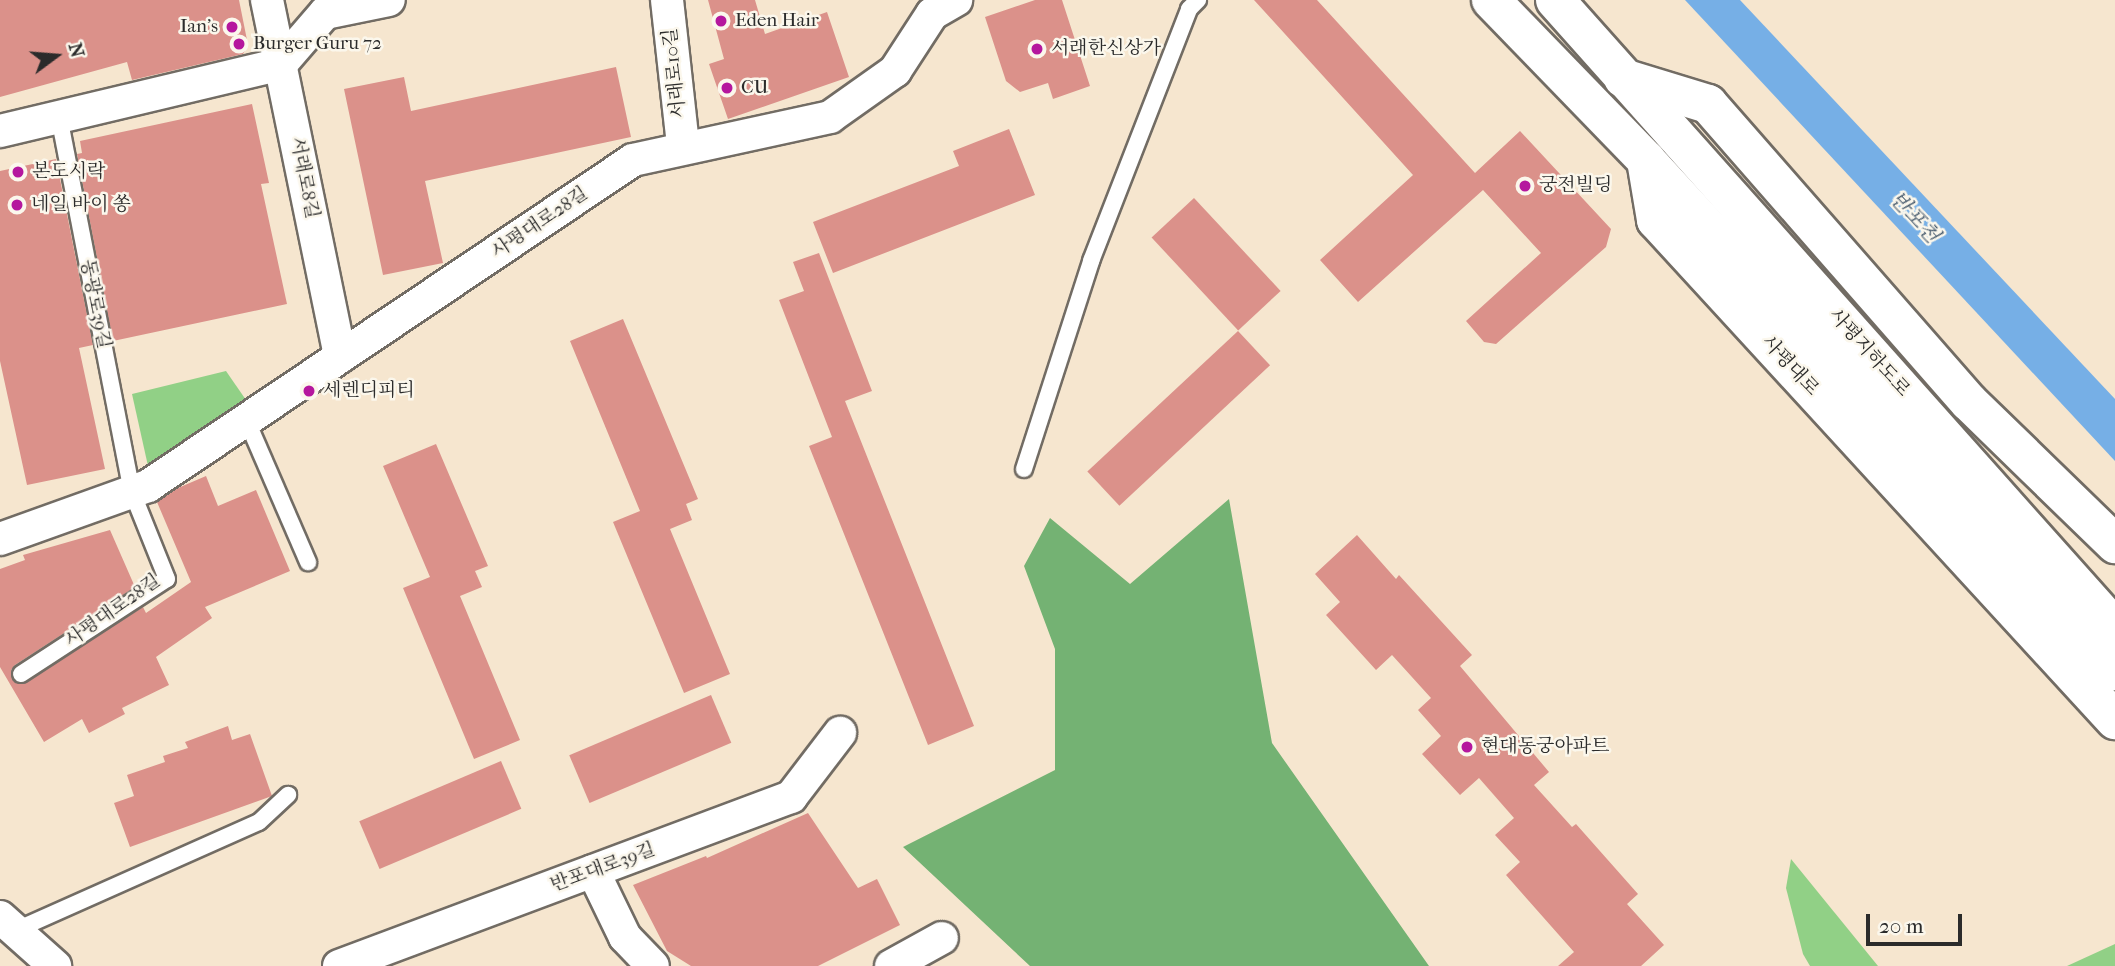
<!DOCTYPE html>
<html>
<head>
<meta charset="utf-8">
<style>
  body { margin:0 }
  #map { position:relative; width:2115px; height:966px; overflow:hidden; background:#f6e6cf; font-family:"IM FELL French Canon","Noto Serif KR",serif }
  div>[style] { position:absolute }
  .green>* { inset:0; background:#91d086 }
  .forest>* { inset:0; background:#74b273 }
  .water>* { inset:0; background:#76afe6 }
  .building>* { inset:0; background:#db918a; transform-origin:0 0 }
  .roads { filter:drop-shadow(2px 0 #726c64) drop-shadow(-2px 0 #726c64) drop-shadow(0 2px #726c64) drop-shadow(0 -2px #726c64) }
  .lane>* { height:16px; margin:-8px; padding:0 8px; transform-origin:8px; border-radius:8px; background:#fff }
  .street>* { height:32px; margin:-16px; padding:0 16px; transform-origin:16px; border-radius:16px; background:#fff }
  .primary>* { height:38px; margin:-19px; padding:0 19px; transform-origin:19px; border-radius:19px; background:#fff }
  .dots>* { width:19px; height:19px; translate:-50% -50%; box-sizing:border-box; border:4px solid #fbf7ec; border-radius:50% }
  span { translate:-50% -50%; white-space:nowrap; text-align:center; line-height:1.15; -webkit-text-stroke:5px #fbf7ec; paint-order:stroke }
  .poi-label { font-size:19px; color:#2b2b2b }
  .left { translate:0 -50%; text-align:left }
  .right { translate:-100% -50%; text-align:right }
  .street-label { font-size:19px; color:#2b2b2b }
  .water-label { font-size:21px; color:#45596c; font-style:italic }
  .north { position:absolute; left:21px; top:21px; width:70px; height:70px; -webkit-text-stroke:5px #fbf7ec; paint-order:stroke; rotate:74deg; font-size:19px; font-weight:700; line-height:28px; text-align:center; color:#2b2b2b }
  .north::after { content:''; display:block; margin:auto; width:24px; height:32px; background:#2b2b2b; clip-path:polygon(50% 0,100% 100%,50% 72%,0 100%) }
  .scale { position:absolute; left:1866px; top:914px; width:96px; height:32px; box-sizing:border-box; border:4px solid #2b2b2b; border-top:0; padding-left:9px; font-size:21px; line-height:24px; white-space:nowrap; color:#2b2b2b; -webkit-text-stroke:5px #fbf7ec; paint-order:stroke }
</style>
</head>
<body>
<div id="map">
  <div class="green">
    <div style="clip-path:polygon(226px 371px,246px 400px,150px 475px,132px 394px)"></div>
    <div style="clip-path:polygon(1791px 859px,1878px 966px,1810px 966px,1803px 954px,1786px 888px)"></div>
    <div style="clip-path:polygon(2115px 944px,2115px 966px,2067px 966px)"></div>
  </div>
  <div class="forest">
    <div style="clip-path:polygon(1229px 499px,1272px 743px,1429px 966px,1030px 966px,903px 847px,1055px 770px,1055px 649px,1024px 566px,1050px 518px,1130px 584px)"></div>
  </div>
  <div class="water">
    <div style="clip-path:polygon(1685px 0,1740px 0,2115px 399px,2115px 461px)"></div>
  </div>
  <div class="building">
    <div style="clip-path:polygon(0 0,239px 0,248px 45px,243px 54px,132px 80px,127px 62px,0 97px)"></div>
    <div style="clip-path:polygon(708px 0,755px 0,765px 34px,827px 12px,849px 77px,728px 119px,709px 64px,724px 59px)"></div>
    <div style="clip-path:polygon(1035px 0,1062px 0,1090px 86px,1053px 99px,1048px 83px,1020px 92px,1006px 81px,985px 17px)"></div>
    <div style="clip-path:polygon(1254px 0,1317px 0,1475px 173px,1520px 131px,1611px 229px,1606px 247px,1496px 344px,1484px 342px,1466px 321px,1541px 253px,1483px 190px,1358px 302px,1320px 260px,1413px 175px)"></div>
    <div style="clip-path:polygon(616px 67px,631px 137px,425px 181px,443px 263px,383px 275px,344px 89px,404px 77px,411px 111px)"></div>
    <div style="clip-path:polygon(252px 104px,269px 183px,261px 184px,287px 304px,113px 341px,77px 154px,82px 153px,80px 141px)"></div>
    <div style="clip-path:polygon(1009px 129px,1035px 195px,833px 273px,813px 222px,959px 166px,953px 151px)"></div>
    <div style="clip-path:polygon(56px 159px,93px 345px,79px 348px,105px 469px,27px 485px,0 361px,0 171px)"></div>
    <div style="left:1194px;top:198px;width:127px;height:58px;rotate:47deg"></div>
    <div style="clip-path:polygon(819px 253px,872px 391px,845px 401px,974px 726px,928px 745px,809px 446px,832px 437px,779px 300px,804px 291px,793px 262px)"></div>
    <div style="clip-path:polygon(623px 319px,698px 499px,686px 504px,692px 520px,670px 529px,730px 674px,684px 693px,613px 522px,640px 511px,570px 341px)"></div>
    <div style="left:1238px;top:331px;width:47px;height:206px;rotate:47deg"></div>
    <div style="clip-path:polygon(436px 444px,488px 566px,475px 571px,482px 587px,460px 596px,520px 740px,474px 759px,403px 588px,430px 577px,383px 466px)"></div>
    <div style="clip-path:polygon(206px 476px,218px 506px,256px 490px,290px 571px,205px 607px,212px 618px,156px 657px,169px 685px,122px 708px,125px 714px,89px 733px,82px 719px,44px 742px,0 667px,0 569px,25px 560px,23px 555px,110px 530px,135px 587px,15px 665px,11px 670px,12px 679px,22px 684px,143px 607px,146px 613px,191px 582px,157px 502px,178px 488px)"></div>
    <div style="clip-path:polygon(1357px 535px,1396px 579px,1399px 575px,1472px 655px,1460px 666px,1549px 772px,1534px 785px,1572px 827px,1576px 824px,1638px 894px,1627px 904px,1664px 945px,1641px 966px,1558px 966px,1574px 952px,1506px 875px,1520px 862px,1495px 835px,1514px 818px,1479px 778px,1460px 795px,1422px 754px,1441px 736px,1418px 710px,1431px 698px,1392px 655px,1376px 670px,1326px 615px,1340px 602px,1315px 574px)"></div>
    <div style="left:711px;top:695px;width:52px;height:154px;rotate:67deg"></div>
    <div style="clip-path:polygon(228px 726px,232px 740px,250px 734px,272px 796px,130px 847px,114px 803px,134px 796px,127px 775px,165px 762px,163px 756px,188px 748px,185px 742px)"></div>
    <div style="left:501px;top:761px;width:52px;height:154px;rotate:67deg"></div>
    <div style="clip-path:polygon(808px 813px,858px 888px,877px 879px,900px 925px,818px 966px,691px 966px,667px 951px,633px 885px,706px 856px,707px 858px)"></div>
  </div>
  <div class="roads">
    <div class="lane">
      <div style="left:247px;top:421px;width:154px;rotate:66.6deg"></div>
      <div style="left:1024px;top:469px;width:219px;rotate:-72.1deg"></div>
      <div style="left:1091px;top:261px;width:270px;rotate:-68.7deg"></div>
      <div style="left:1189px;top:9px;width:13px;rotate:-45deg"></div>
      <div style="left:21px;top:674px;width:174px;rotate:-33.1deg"></div>
      <div style="left:167px;top:579px;width:94px;rotate:-111.9deg"></div>
      <div style="left:132px;top:492px;width:382px;rotate:-101deg"></div>
      <div style="left:14px;top:931px;width:268px;rotate:-24deg"></div>
      <div style="left:259px;top:822px;width:40px;rotate:-43deg"></div>
    </div>
    <div class="street">
      <div style="left:267px;top:0;width:364px;rotate:78.4deg"></div>
      <div style="left:667px;top:0;width:147px;rotate:83.7deg"></div>
      <div style="left:0;top:131px;width:289px;rotate:-13.4deg"></div>
      <div style="left:281px;top:64px;width:67px;rotate:-49.2deg"></div>
      <div style="left:325px;top:13px;width:65px;rotate:-11.5deg"></div>
      <div style="left:0;top:539px;width:157px;rotate:-19.7deg"></div>
      <div style="left:148px;top:486px;width:584px;rotate:-33.91deg"></div>
      <div style="left:633px;top:160px;width:202px;rotate:-12.3deg"></div>
      <div style="left:830px;top:117px;width:80px;rotate:-35.3deg"></div>
      <div style="left:895px;top:71px;width:68px;rotate:-57deg"></div>
      <div style="left:932px;top:14px;width:28px;rotate:-30deg"></div>
      <div style="left:593px;top:871px;width:73px;rotate:64.1deg"></div>
      <div style="left:625px;top:937px;width:40px;rotate:46deg"></div>
      <div style="left:0;top:917px;width:74px;rotate:41.7deg"></div>
      <div style="left:339px;top:966px;width:483px;rotate:-20.5deg"></div>
      <div style="left:791px;top:797px;width:81px;rotate:-52.6deg"></div>
      <div style="left:891px;top:966px;width:58px;rotate:-28.8deg"></div>
    </div>
    <div class="primary">
      <div style="left:1491px;top:0;width:223px;rotate:45.9deg"></div>
      <div style="left:1646px;top:160px;width:694px;rotate:47.45deg"></div>
      <div style="left:1555px;top:0;width:841px;rotate:48.28deg"></div>
      <div style="left:1623px;top:78px;width:89px;rotate:17deg"></div>
      <div style="left:1708px;top:104px;width:396px;rotate:48.8deg"></div>
      <div style="left:1969px;top:402px;width:204px;rotate:44.2deg"></div>
      <div style="left:1646px;top:160px;width:61px;rotate:80.5deg"></div>
      <div style="left:1656px;top:220px;width:679px;rotate:47.45deg"></div>
    </div>
  </div>
  <div class="dots">
    <div style="left:721px;top:21px;background:#b5179e"></div>
    <div style="left:232px;top:27px;background:#b5179e"></div>
    <div style="left:239px;top:44px;background:#b5179e"></div>
    <div style="left:1037px;top:49px;background:#b5179e"></div>
    <div style="left:727px;top:88px;background:#b5179e"></div>
    <div style="left:18px;top:172px;background:#b5179e"></div>
    <div style="left:1525px;top:186px;background:#b5179e"></div>
    <div style="left:17px;top:205px;background:#b5179e"></div>
    <div style="left:309px;top:391px;background:#b5179e"></div>
    <div style="left:1467px;top:747px;background:#b5179e"></div>
  </div>
  <div class="poi-label">
    <span class="left" style="left:735px;top:21px">Eden Hair</span>
    <span class="right" style="left:218px;top:27px">Ian's</span>
    <span class="left" style="left:253px;top:44px">Burger Guru 72</span>
    <span class="left" style="left:1051px;top:49px">서래한신상가</span>
    <span class="left" style="left:741px;top:88px">CU</span>
    <span class="left" style="left:32px;top:172px">본도시락</span>
    <span class="left" style="left:1539px;top:186px">궁전빌딩</span>
    <span class="left" style="left:31px;top:205px">네일 바이 쏭</span>
    <span class="left" style="left:323px;top:391px">세렌디피티</span>
    <span class="left" style="left:1481px;top:747px">현대동궁아파트</span>
  </div>
  <div class="street-label">
    <span style="left:675px;top:73px;rotate:-96deg">서래로10길</span>
    <span style="left:304px;top:178px;rotate:79deg">서래로8길</span>
    <span style="left:540px;top:223px;rotate:-34deg">사평대로28길</span>
    <span style="left:95px;top:304px;rotate:79deg">동광로39길</span>
    <span style="left:1869px;top:353px;rotate:48deg">사평지하도로</span>
    <span style="left:1790px;top:366px;rotate:47deg">사평대로</span>
    <span style="left:113px;top:611px;rotate:-35deg">사평대로28길</span>
    <span style="left:603px;top:868px;rotate:-20deg">반포대로39길</span>
  </div>
  <div class="water-label">
    <span style="left:1915px;top:217px;rotate:47deg">반포천</span>
  </div>
  <div class="north">N</div>
  <div class="scale">20 m</div>
</div>
</body>
</html>
